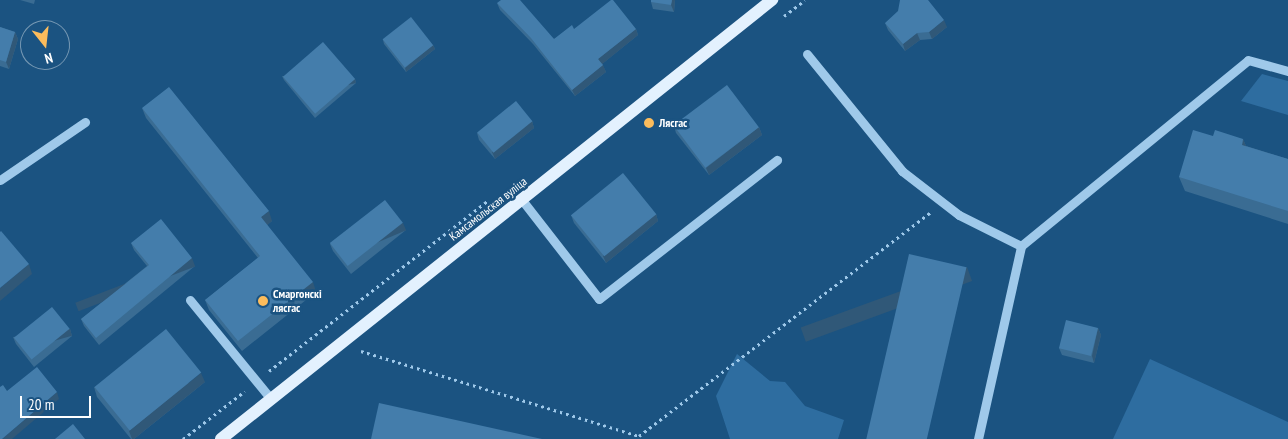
<!DOCTYPE html>
<html>
<head>
<meta charset="utf-8">
<style>
  body { margin:0 }
  #map { position:relative; width:1288px; height:439px; overflow:hidden; background:#1b5381; font-family:"PT Sans Narrow",sans-serif }
  div>[style] { position:absolute }
  .green>* { inset:0; background:#2e6da0 }
  .path>* { height:3px; margin-top:-1.5px; transform-origin:0; background:repeating-linear-gradient(90deg,#9fc9ea 0 2.5px,transparent 0 6.5px) }
  .minor>* { height:9px; margin:-4.5px; padding:0 4.5px; transform-origin:4.5px; border-radius:4.5px; background:#9fc9ea }
  .major>* { height:12px; margin:-6px; padding:0 6px; transform-origin:6px; border-radius:6px; background:#e3f1fe }
  .wall>* { inset:0; background:#3a6c93 }
  .shaded-wall>* { inset:0; background:#305878; transform-origin:0 0 }
  .building>* { inset:0; background:#447dab; transform-origin:0 0 }
  .dots>* { width:14px; height:14px; translate:-50% -50%; box-sizing:border-box; border:2px solid #1b5381; border-radius:50% }
  span { translate:-50% -50%; white-space:nowrap; text-align:center; line-height:1.15; -webkit-text-stroke:5px #1b5381; paint-order:stroke }
  .poi-label { font-size:12px; color:#fff; font-weight:700 }
  .left { translate:0 -50%; text-align:left }
  .street-label { font-size:12px; color:#fff }
  .north { position:absolute; left:20px; top:20px; width:50px; height:50px; box-sizing:border-box; background:#1b5381; border:1px solid #7698b3; border-radius:50%; rotate:164deg; font-size:14px; font-weight:700; line-height:20px; text-align:center; color:#fff }
  .north::after { content:''; display:block; margin:auto; width:18px; height:22px; background:#fcbc5c; clip-path:polygon(50% 0,100% 100%,50% 72%,0 100%) }
  .scale { position:absolute; left:20px; top:396px; width:71px; height:22px; box-sizing:border-box; border:2px solid #fff; border-top:0; padding-left:6px; font-size:15px; line-height:18px; white-space:nowrap; color:#fff; -webkit-text-stroke:4px #1b5381; paint-order:stroke }
</style>
</head>
<body>
<div id="map">
  <div class="green">
    <div style="clip-path:polygon(1262px 74px,1288px 81px,1288px 115px,1241px 101px)"></div>
    <div style="clip-path:polygon(737px 354px,770px 381px,785px 382px,805px 406px,844px 420px,838px 439px,730px 439px,716px 396px)"></div>
    <div style="clip-path:polygon(1150px 359px,1288px 422px,1288px 439px,1113px 439px)"></div>
  </div>
  <div class="path">
    <div style="left:784px;top:16px;width:26px;rotate:-37deg"></div>
    <div style="left:361px;top:351px;width:291px;rotate:17deg"></div>
    <div style="left:639px;top:436px;width:368px;rotate:-37.5deg"></div>
    <div style="left:269px;top:371px;width:276px;rotate:-37.9deg"></div>
    <div style="left:183px;top:439px;width:78px;rotate:-37.7deg"></div>
  </div>
  <div class="minor">
    <div style="left:807px;top:54px;width:151px;rotate:50.9deg"></div>
    <div style="left:902px;top:171px;width:72px;rotate:37.7deg"></div>
    <div style="left:959px;top:215px;width:69px;rotate:26.6deg"></div>
    <div style="left:0;top:180px;width:103px;rotate:-34.3deg"></div>
    <div style="left:522px;top:200px;width:125px;rotate:52.1deg"></div>
    <div style="left:599px;top:299px;width:226px;rotate:-38deg"></div>
    <div style="left:190px;top:300px;width:128px;rotate:50.7deg"></div>
    <div style="left:978px;top:439px;width:198px;rotate:-77.4deg"></div>
    <div style="left:1021px;top:246px;width:293px;rotate:-39.3deg"></div>
    <div style="left:1248px;top:60px;width:41px;rotate:15.4deg"></div>
  </div>
  <div class="major">
    <div style="left:221px;top:439px;width:705px;rotate:-38.55deg"></div>
  </div>
  <div class="wall">
    <div style="clip-path:polygon(20px 0,35px 0,34px 4px)"></div>
    <div style="clip-path:polygon(675px 0,674px 12px,653px 9px,651px 2px)"></div>
    <div style="clip-path:polygon(497px 3px,554px 39px,574px 29px,636px 29px,638px 35px,602px 64px,606px 72px,575px 96px,533px 44px,500px 10px)"></div>
    <div style="clip-path:polygon(885px 23px,947px 27px,932px 39px,920px 40px,905px 51px,888px 30px)"></div>
    <div style="clip-path:polygon(0 27px,15px 32px,18px 39px,9px 69px,0 66px)"></div>
    <div style="clip-path:polygon(383px 40px,433px 45px,435px 49px,406px 72px,384px 44px)"></div>
    <div style="clip-path:polygon(282px 76px,355px 79px,356px 83px,315px 118px,284px 80px)"></div>
    <div style="clip-path:polygon(142px 108px,272px 221px,267px 225px,316px 292px,242px 351px,209px 310px,205px 300px,258px 258px,146px 118px)"></div>
    <div style="clip-path:polygon(532px 121px,534px 128px,495px 159px,479px 140px,477px 133px)"></div>
    <div style="clip-path:polygon(674px 126px,759px 127px,762px 135px,709px 175px,676px 133px)"></div>
    <div style="clip-path:polygon(1213px 136px,1243px 139px,1246px 146px,1288px 159px,1288px 224px,1185px 191px,1179px 177px)"></div>
    <div style="clip-path:polygon(656px 214px,658px 221px,606px 263px,574px 223px,571px 215px)"></div>
    <div style="clip-path:polygon(406px 230px,351px 274px,333px 251px,330px 244px)"></div>
    <div style="clip-path:polygon(131px 243px,195px 266px,99px 345px,84px 326px,81px 319px,147px 266px,134px 250px)"></div>
    <div style="clip-path:polygon(1098px 328px,1101px 335px,1094px 363px,1062px 355px,1059px 348px)"></div>
    <div style="clip-path:polygon(70px 329px,72px 336px,34px 367px,16px 344px,13px 337px)"></div>
    <div style="clip-path:polygon(205px 382px,134px 439px,131px 439px,97px 397px,94px 387px)"></div>
  </div>
  <div class="shaded-wall">
    <div style="clip-path:polygon(672px 0,675px 0,674px 12px,671px 5px)"></div>
    <div style="clip-path:polygon(944px 20px,947px 27px,932px 39px,929px 32px)"></div>
    <div style="clip-path:polygon(636px 29px,638px 35px,601px 65px,598px 59px)"></div>
    <div style="clip-path:polygon(15px 32px,18px 39px,9px 69px,6px 62px)"></div>
    <div style="clip-path:polygon(917px 33px,920px 40px,905px 51px,903px 44px)"></div>
    <div style="clip-path:polygon(433px 45px,435px 49px,406px 72px,405px 68px)"></div>
    <div style="clip-path:polygon(603px 65px,606px 72px,575px 96px,572px 90px)"></div>
    <div style="left:355px;top:79px;width:4px;height:54px;rotate:76deg"></div>
    <div style="clip-path:polygon(532px 121px,534px 128px,495px 159px,492px 152px)"></div>
    <div style="clip-path:polygon(759px 127px,762px 135px,709px 175px,706px 168px)"></div>
    <div style="clip-path:polygon(1243px 139px,1249px 153px,1242px 145px)"></div>
    <div style="clip-path:polygon(269px 211px,272px 221px,265px 227px,261px 217px)"></div>
    <div style="clip-path:polygon(656px 214px,658px 221px,606px 263px,603px 256px)"></div>
    <div style="left:403px;top:223px;width:8px;height:70px;rotate:67deg"></div>
    <div style="left:192px;top:258px;width:9px;height:125px;rotate:69deg"></div>
    <div style="clip-path:polygon(29px 264px,32px 274px,0 301px,0 288px)"></div>
    <div style="left:967px;top:267px;width:15px;height:177px;rotate:70deg"></div>
    <div style="left:313px;top:282px;width:10px;height:95px;rotate:73deg"></div>
    <div style="clip-path:polygon(1098px 328px,1101px 335px,1094px 363px,1092px 356px)"></div>
    <div style="left:70px;top:329px;width:7px;height:49px;rotate:74deg"></div>
    <div style="clip-path:polygon(201px 373px,205px 382px,134px 439px,132px 439px,129px 431px)"></div>
    <div style="clip-path:polygon(57px 392px,59px 399px,12px 439px,2px 439px)"></div>
  </div>
  <div class="building">
    <div style="clip-path:polygon(501px 0,520px 0,554px 39px,572px 25px,574px 29px,611px 0,613px 0,636px 29px,598px 59px,603px 65px,572px 90px,531px 38px,497px 3px)"></div>
    <div style="clip-path:polygon(651px 0,672px 0,671px 5px,651px 2px)"></div>
    <div style="clip-path:polygon(900px 0,928px 0,944px 20px,929px 32px,917px 33px,903px 44px,885px 23px,898px 11px)"></div>
    <div style="left:411px;top:17px;width:36px;height:36px;rotate:52deg"></div>
    <div style="clip-path:polygon(0 27px,15px 32px,6px 62px,0 60px)"></div>
    <div style="left:323px;top:42px;width:49px;height:53px;rotate:49deg"></div>
    <div style="left:727px;top:85px;width:53px;height:67px;rotate:53deg"></div>
    <div style="clip-path:polygon(169px 87px,269px 211px,261px 217px,313px 282px,238px 341px,205px 300px,260px 256px,142px 108px)"></div>
    <div style="left:516px;top:101px;width:26px;height:50px;rotate:51deg"></div>
    <div style="clip-path:polygon(1193px 130px,1213px 136px,1215px 130px,1243px 139px,1242px 145px,1288px 159px,1288px 211px,1179px 177px)"></div>
    <div style="left:623px;top:173px;width:53px;height:67px;rotate:51deg"></div>
    <div style="left:385px;top:200px;width:29px;height:70px;rotate:52deg"></div>
    <div style="clip-path:polygon(161px 219px,192px 258px,96px 338px,81px 319px,149px 265px,131px 243px)"></div>
    <div style="clip-path:polygon(1px 231px,29px 264px,0 288px,0 232px)"></div>
    <div style="left:909px;top:254px;width:59px;height:190px;rotate:13deg"></div>
    <div style="left:52px;top:307px;width:28px;height:49px;rotate:51deg"></div>
    <div style="left:1066px;top:320px;width:33px;height:29px;rotate:14deg"></div>
    <div style="left:166px;top:329px;width:56px;height:92px;rotate:51deg"></div>
    <div style="clip-path:polygon(37px 367px,57px 392px,2px 439px,0 439px,0 387px,3px 385px,7px 391px)"></div>
    <div style="clip-path:polygon(379px 403px,542px 439px,371px 439px)"></div>
    <div style="clip-path:polygon(73px 424px,85px 439px,55px 439px)"></div>
  </div>
  <div class="dots">
    <div style="left:649px;top:123px;background:#fcbc5c"></div>
    <div style="left:263px;top:301px;background:#fcbc5c"></div>
  </div>
  <div class="poi-label">
    <span class="left" style="left:659px;top:123px">Лясгас</span>
    <span class="left" style="left:273px;top:301px">Смаргонскі<br>лясгас</span>
  </div>
  <div class="street-label">
    <span style="left:488px;top:209px;rotate:-38deg">Камсамольская вуліца</span>
  </div>
  <div class="north">N</div>
  <div class="scale">20 m</div>
</div>
</body>
</html>
